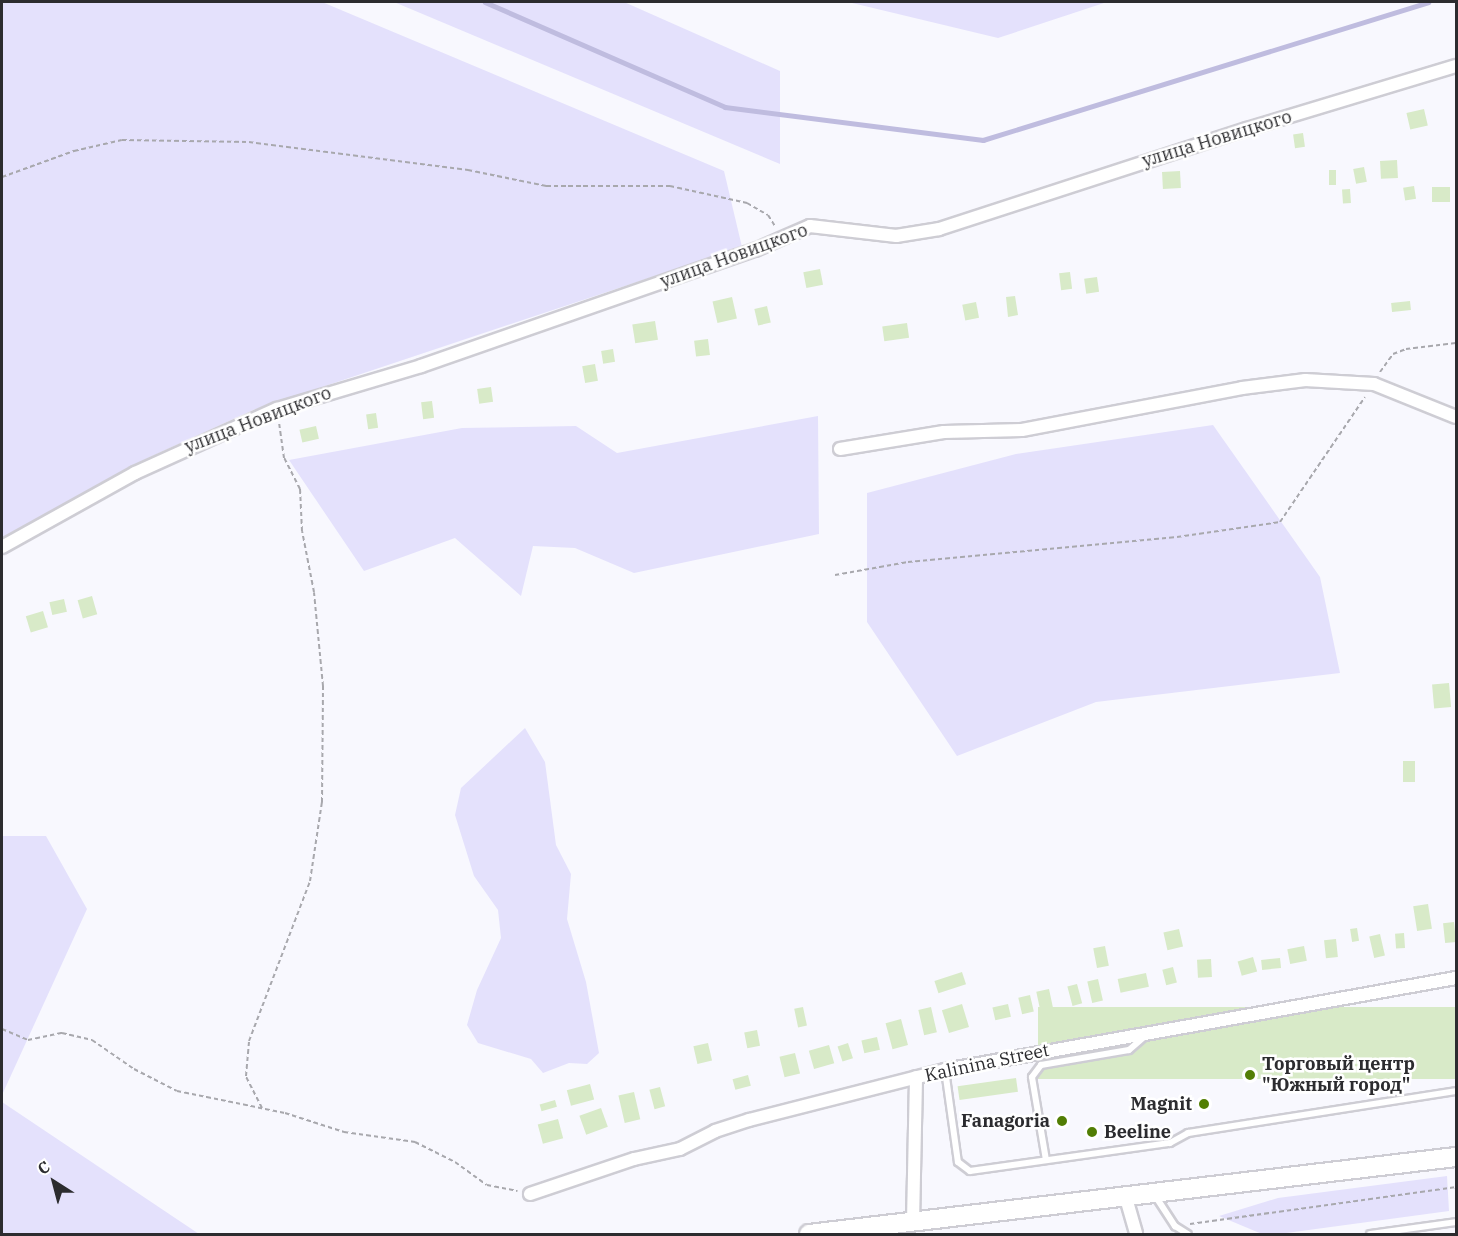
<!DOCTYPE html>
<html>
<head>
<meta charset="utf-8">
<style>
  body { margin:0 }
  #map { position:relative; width:1458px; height:1236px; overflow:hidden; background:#f8f8fe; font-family:"IBM Plex Serif",serif }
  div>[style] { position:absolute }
  .green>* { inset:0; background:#e4e1fc }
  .stream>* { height:4.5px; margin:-2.25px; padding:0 2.25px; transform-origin:2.25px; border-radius:2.25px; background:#bfbcdf }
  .building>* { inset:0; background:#d8eac8; transform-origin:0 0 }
  .path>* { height:2px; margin-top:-1px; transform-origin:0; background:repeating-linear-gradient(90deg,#a8a8ad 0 4.5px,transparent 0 7.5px) }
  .roads { filter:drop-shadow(2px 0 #cecdd4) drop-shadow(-2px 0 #cecdd4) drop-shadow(0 2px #cecdd4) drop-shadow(0 -2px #cecdd4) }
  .service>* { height:6px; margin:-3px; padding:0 3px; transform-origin:3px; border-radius:3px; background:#fff }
  .minor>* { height:12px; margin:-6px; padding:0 6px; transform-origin:6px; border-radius:6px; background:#fff }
  .secondary>* { height:18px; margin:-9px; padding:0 9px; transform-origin:9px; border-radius:9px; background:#fff }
  .dots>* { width:16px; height:16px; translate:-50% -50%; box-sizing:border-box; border:3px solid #fff; border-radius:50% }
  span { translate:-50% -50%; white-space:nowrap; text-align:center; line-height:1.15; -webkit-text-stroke:5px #fff; paint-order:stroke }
  .street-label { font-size:18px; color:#2c2c2f }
  .poi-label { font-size:18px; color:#2c2c2f; font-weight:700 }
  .left { translate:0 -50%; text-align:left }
  .right { translate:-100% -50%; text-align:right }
  .frame { position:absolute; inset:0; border:3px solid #2c2c2f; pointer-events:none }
  .north { position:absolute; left:24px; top:1152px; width:60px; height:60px; -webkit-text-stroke:4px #fff; paint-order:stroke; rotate:324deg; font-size:16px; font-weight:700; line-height:24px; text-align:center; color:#2c2c2f }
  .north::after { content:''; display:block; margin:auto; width:21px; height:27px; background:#2c2c2f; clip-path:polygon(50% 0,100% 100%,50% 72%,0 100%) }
</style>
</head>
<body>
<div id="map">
  <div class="green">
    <div style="clip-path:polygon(2px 2px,322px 2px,724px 171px,742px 247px,253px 410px,150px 457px,2px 538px)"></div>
    <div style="clip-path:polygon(394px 2px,624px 2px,780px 71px,780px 164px)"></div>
    <div style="clip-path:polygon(848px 2px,1107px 2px,998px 38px)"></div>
    <div style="clip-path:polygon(818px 416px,819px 534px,634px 573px,575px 548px,533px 546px,521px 596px,455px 538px,364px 571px,289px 460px,462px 428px,576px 426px,617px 453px)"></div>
    <div style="clip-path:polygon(1213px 425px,1320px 577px,1340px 673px,1096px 702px,957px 756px,867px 622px,867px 493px,1016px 454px)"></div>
    <div style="clip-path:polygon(525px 728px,545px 762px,556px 845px,571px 874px,567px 919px,586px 982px,599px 1053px,587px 1064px,569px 1063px,543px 1073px,531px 1059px,478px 1043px,467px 1025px,477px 990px,501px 938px,498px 910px,474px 876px,455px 815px,461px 788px)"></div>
    <div style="clip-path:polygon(2px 836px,46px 836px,87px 909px,2px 1095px)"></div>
    <div style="clip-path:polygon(2px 1102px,199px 1234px,2px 1234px)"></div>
    <div style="clip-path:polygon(1447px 1176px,1449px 1211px,1279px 1234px,1262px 1234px,1219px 1216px,1278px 1198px)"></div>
  </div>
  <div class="stream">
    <div style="left:485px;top:2px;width:262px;rotate:23.6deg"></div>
    <div style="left:725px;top:107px;width:260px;rotate:7.3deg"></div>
    <div style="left:983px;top:140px;width:466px;rotate:-17.2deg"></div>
  </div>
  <div class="building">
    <div style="left:1424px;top:109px;width:17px;height:18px;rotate:77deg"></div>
    <div style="left:1303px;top:133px;width:14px;height:10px;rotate:82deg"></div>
    <div style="left:1397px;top:160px;width:18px;height:17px;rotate:87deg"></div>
    <div style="left:1364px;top:167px;width:15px;height:11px;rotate:79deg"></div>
    <div style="left:1329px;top:170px;width:7px;height:15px"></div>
    <div style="left:1180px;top:171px;width:17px;height:18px;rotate:87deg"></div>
    <div style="left:1414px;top:186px;width:13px;height:11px;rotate:81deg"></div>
    <div style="left:1432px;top:187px;width:18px;height:15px"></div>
    <div style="left:1350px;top:189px;width:14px;height:8px;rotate:86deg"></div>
    <div style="left:820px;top:269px;width:16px;height:17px;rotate:79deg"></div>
    <div style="left:1070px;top:272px;width:17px;height:11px;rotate:83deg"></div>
    <div style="left:1097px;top:277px;width:15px;height:13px;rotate:82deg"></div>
    <div style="clip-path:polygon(1015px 296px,1018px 315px,1008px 317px,1006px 297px)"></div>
    <div style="left:732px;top:297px;width:22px;height:20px;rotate:77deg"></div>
    <div style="left:1410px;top:301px;width:9px;height:19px;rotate:84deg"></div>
    <div style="left:976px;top:302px;width:16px;height:14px;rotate:79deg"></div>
    <div style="left:767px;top:306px;width:17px;height:13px;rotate:77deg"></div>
    <div style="left:655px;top:321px;width:19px;height:23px;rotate:81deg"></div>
    <div style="left:907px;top:323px;width:15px;height:25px;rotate:82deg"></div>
    <div style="left:708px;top:339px;width:16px;height:14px;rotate:83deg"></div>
    <div style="left:613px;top:349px;width:13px;height:12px;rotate:81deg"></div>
    <div style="left:595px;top:364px;width:17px;height:13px;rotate:80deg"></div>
    <div style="left:491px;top:387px;width:15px;height:14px;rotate:82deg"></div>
    <div style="left:432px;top:401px;width:17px;height:11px;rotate:83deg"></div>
    <div style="left:376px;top:413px;width:15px;height:10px;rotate:82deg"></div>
    <div style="left:316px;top:426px;width:13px;height:17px;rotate:77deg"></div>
    <div style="left:92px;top:596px;width:19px;height:15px;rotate:74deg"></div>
    <div style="left:64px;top:599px;width:13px;height:15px;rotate:77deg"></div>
    <div style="left:43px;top:611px;width:17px;height:18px;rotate:73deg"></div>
    <div style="left:1449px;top:683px;width:24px;height:17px;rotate:85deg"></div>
    <div style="left:1403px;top:761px;width:12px;height:21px"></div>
    <div style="left:1428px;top:904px;width:25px;height:15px;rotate:81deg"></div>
    <div style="left:1454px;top:922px;width:20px;height:11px;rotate:84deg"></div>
    <div style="left:1357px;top:928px;width:13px;height:7px;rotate:81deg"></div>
    <div style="left:1179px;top:929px;width:18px;height:16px;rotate:77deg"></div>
    <div style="left:1404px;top:933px;width:15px;height:9px;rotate:86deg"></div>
    <div style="left:1380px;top:934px;width:22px;height:11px;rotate:77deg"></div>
    <div style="left:1336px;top:939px;width:18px;height:12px;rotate:84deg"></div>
    <div style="left:1105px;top:946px;width:20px;height:12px;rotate:79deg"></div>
    <div style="left:1304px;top:946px;width:15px;height:17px;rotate:79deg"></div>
    <div style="left:1253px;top:957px;width:15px;height:16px;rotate:74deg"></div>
    <div style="left:1280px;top:958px;width:10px;height:19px;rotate:84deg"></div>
    <div style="left:1211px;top:959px;width:18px;height:14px;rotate:87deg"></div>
    <div style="left:1173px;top:967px;width:16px;height:11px;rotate:76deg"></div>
    <div style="left:962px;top:972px;width:13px;height:29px;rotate:72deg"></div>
    <div style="left:1146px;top:973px;width:14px;height:29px;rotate:78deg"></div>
    <div style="left:1098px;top:979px;width:22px;height:11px;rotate:77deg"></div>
    <div style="left:1077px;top:984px;width:20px;height:10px;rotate:75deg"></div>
    <div style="left:1049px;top:989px;width:19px;height:13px;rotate:78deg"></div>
    <div style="left:1030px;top:995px;width:17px;height:12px;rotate:77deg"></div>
    <div style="left:962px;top:1004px;width:24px;height:21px;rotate:73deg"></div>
    <div style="left:1008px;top:1004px;width:13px;height:16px;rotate:77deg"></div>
    <div style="left:803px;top:1007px;width:19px;height:9px;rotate:78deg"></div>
    <div style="left:931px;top:1007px;width:26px;height:13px;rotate:77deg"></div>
    <div style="left:1456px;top:1007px;width:72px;height:418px;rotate:90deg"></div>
    <div style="left:901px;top:1019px;width:27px;height:16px;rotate:75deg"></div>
    <div style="left:757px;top:1030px;width:16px;height:13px;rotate:79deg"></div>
    <div style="left:877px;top:1037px;width:13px;height:16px;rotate:77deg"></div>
    <div style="left:708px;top:1043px;width:18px;height:15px;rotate:77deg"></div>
    <div style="left:848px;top:1043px;width:16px;height:11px;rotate:72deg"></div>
    <div style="left:829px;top:1045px;width:19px;height:21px;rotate:74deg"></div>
    <div style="left:795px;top:1053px;width:21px;height:16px;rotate:76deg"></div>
    <div style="left:748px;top:1075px;width:11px;height:16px;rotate:75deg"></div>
    <div style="left:1016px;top:1078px;width:14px;height:59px;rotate:82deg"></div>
    <div style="left:590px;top:1084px;width:16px;height:24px;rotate:75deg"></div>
    <div style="left:660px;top:1087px;width:20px;height:11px;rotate:75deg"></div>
    <div style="left:634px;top:1092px;width:28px;height:16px;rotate:77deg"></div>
    <div style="left:555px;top:1100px;width:7px;height:16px;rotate:74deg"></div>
    <div style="left:601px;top:1108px;width:20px;height:23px;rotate:70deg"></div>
    <div style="left:558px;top:1119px;width:20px;height:21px;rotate:75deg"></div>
  </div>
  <div class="path">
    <div style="left:2px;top:177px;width:77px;rotate:-19.9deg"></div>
    <div style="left:74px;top:151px;width:49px;rotate:-12.9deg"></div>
    <div style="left:122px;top:140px;width:127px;rotate:0.9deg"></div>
    <div style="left:249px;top:142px;width:221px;rotate:7.3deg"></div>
    <div style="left:468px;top:170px;width:80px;rotate:11.6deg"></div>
    <div style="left:546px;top:186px;width:124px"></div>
    <div style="left:670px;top:186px;width:79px;rotate:12.4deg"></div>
    <div style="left:747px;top:203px;width:24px;rotate:30deg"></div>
    <div style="left:768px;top:215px;width:13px;rotate:58deg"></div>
    <div style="left:1380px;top:372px;width:22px;rotate:-54deg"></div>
    <div style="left:1393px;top:354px;width:14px;rotate:-21deg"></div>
    <div style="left:1406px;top:349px;width:50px;rotate:-6.8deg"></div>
    <div style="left:835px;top:575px;width:74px;rotate:-10.1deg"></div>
    <div style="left:908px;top:562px;width:270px;rotate:-5.3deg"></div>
    <div style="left:1177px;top:537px;width:104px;rotate:-8.3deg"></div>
    <div style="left:1280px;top:522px;width:151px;rotate:-55.8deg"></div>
    <div style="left:2px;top:1029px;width:28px;rotate:23deg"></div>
    <div style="left:28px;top:1040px;width:35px;rotate:-12deg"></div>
    <div style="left:62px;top:1033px;width:31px;rotate:13deg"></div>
    <div style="left:92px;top:1040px;width:51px;rotate:34.6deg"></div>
    <div style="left:134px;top:1069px;width:48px;rotate:27.1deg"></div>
    <div style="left:177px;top:1091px;width:110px;rotate:11.5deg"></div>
    <div style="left:285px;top:1113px;width:62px;rotate:17.9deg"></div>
    <div style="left:344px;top:1132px;width:72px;rotate:8deg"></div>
    <div style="left:415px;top:1142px;width:45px;rotate:26.6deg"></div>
    <div style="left:455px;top:1162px;width:39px;rotate:36deg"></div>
    <div style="left:487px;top:1185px;width:31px;rotate:11deg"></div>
    <div style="left:262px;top:1108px;width:36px;rotate:-117deg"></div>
    <div style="left:246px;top:1076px;width:35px;rotate:-85deg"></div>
    <div style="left:249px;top:1041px;width:171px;rotate:-69.1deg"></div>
    <div style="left:310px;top:881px;width:80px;rotate:-81.4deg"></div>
    <div style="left:322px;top:802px;width:116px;rotate:-89.5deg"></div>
    <div style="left:323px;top:686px;width:94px;rotate:-95.5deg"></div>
    <div style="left:314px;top:592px;width:62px;rotate:-101.1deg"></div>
    <div style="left:302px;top:531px;width:42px;rotate:-92.7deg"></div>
    <div style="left:300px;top:489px;width:35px;rotate:-117deg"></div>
    <div style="left:284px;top:458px;width:36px;rotate:-98deg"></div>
    <div style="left:1190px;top:1224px;width:269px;rotate:-7.9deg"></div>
  </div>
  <div class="roads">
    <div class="service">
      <div style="left:945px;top:1070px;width:93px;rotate:82deg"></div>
      <div style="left:958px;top:1162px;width:15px;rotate:37deg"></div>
      <div style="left:970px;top:1171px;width:202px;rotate:-8deg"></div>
      <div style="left:1170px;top:1143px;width:21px;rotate:-29deg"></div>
      <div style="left:1188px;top:1133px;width:271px;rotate:-8.9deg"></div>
      <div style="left:1046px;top:1160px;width:84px;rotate:-99.6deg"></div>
      <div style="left:1032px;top:1077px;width:15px;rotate:-53deg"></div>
      <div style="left:1041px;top:1065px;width:89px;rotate:-9.7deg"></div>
      <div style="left:1129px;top:1050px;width:21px;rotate:-41deg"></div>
      <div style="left:1156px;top:1197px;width:35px;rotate:57deg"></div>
      <div style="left:1175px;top:1226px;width:15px;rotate:32deg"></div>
      <div style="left:1370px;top:1234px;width:87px;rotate:-7.9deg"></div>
    </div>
    <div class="minor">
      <div style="left:840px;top:449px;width:105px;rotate:-9.3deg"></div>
      <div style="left:944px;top:432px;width:78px;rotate:-1.5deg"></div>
      <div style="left:1022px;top:430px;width:224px;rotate:-10.8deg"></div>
      <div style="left:1242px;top:388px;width:64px;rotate:-7.2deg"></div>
      <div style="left:1305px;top:380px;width:69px;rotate:3.3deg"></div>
      <div style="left:1374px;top:384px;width:88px;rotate:21.9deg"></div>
      <div style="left:2px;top:547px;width:152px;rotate:-29.1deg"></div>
      <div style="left:135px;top:473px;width:156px;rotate:-24.3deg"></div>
      <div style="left:277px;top:409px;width:150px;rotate:-16.6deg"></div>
      <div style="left:421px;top:366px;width:354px;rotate:-19.2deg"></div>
      <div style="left:755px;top:250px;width:60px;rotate:-23.6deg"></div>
      <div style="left:810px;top:226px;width:87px;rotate:6.6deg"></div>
      <div style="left:896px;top:236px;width:44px;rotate:-9.2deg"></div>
      <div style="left:939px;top:229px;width:324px;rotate:-18deg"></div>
      <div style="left:1247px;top:129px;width:218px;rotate:-16.8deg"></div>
      <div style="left:530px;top:1194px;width:110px;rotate:-18.6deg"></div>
      <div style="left:634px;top:1159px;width:47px;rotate:-12.3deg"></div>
      <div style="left:680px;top:1149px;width:39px;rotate:-27deg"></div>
      <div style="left:715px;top:1131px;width:36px;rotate:-18deg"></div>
      <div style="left:749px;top:1120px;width:202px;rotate:-14.3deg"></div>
      <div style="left:945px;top:1070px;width:519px;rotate:-10.21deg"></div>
      <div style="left:1126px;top:1198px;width:37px;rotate:74deg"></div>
      <div style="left:913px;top:1222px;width:145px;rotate:-88.8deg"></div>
    </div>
    <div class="secondary">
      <div style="left:809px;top:1234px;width:652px;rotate:-6.79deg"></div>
    </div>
  </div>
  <div class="dots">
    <div style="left:1250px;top:1075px;background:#527e04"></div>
    <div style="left:1204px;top:1104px;background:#527e04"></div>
    <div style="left:1062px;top:1121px;background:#527e04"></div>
    <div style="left:1092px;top:1132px;background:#527e04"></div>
  </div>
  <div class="street-label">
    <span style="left:1217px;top:139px;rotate:-17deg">улица Новицкого</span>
    <span style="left:734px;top:256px;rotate:-20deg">улица Новицкого</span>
    <span style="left:258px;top:420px;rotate:-21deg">улица Новицкого</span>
    <span style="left:987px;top:1063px;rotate:-12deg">Kalinina Street</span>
  </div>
  <div class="poi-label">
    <span class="left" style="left:1262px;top:1075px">Торговый центр<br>"Южный город"</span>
    <span class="right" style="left:1192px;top:1104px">Magnit</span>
    <span class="right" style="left:1050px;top:1121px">Fanagoria</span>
    <span class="left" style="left:1104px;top:1132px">Beeline</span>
  </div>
  <div class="frame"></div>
  <div class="north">С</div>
</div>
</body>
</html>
